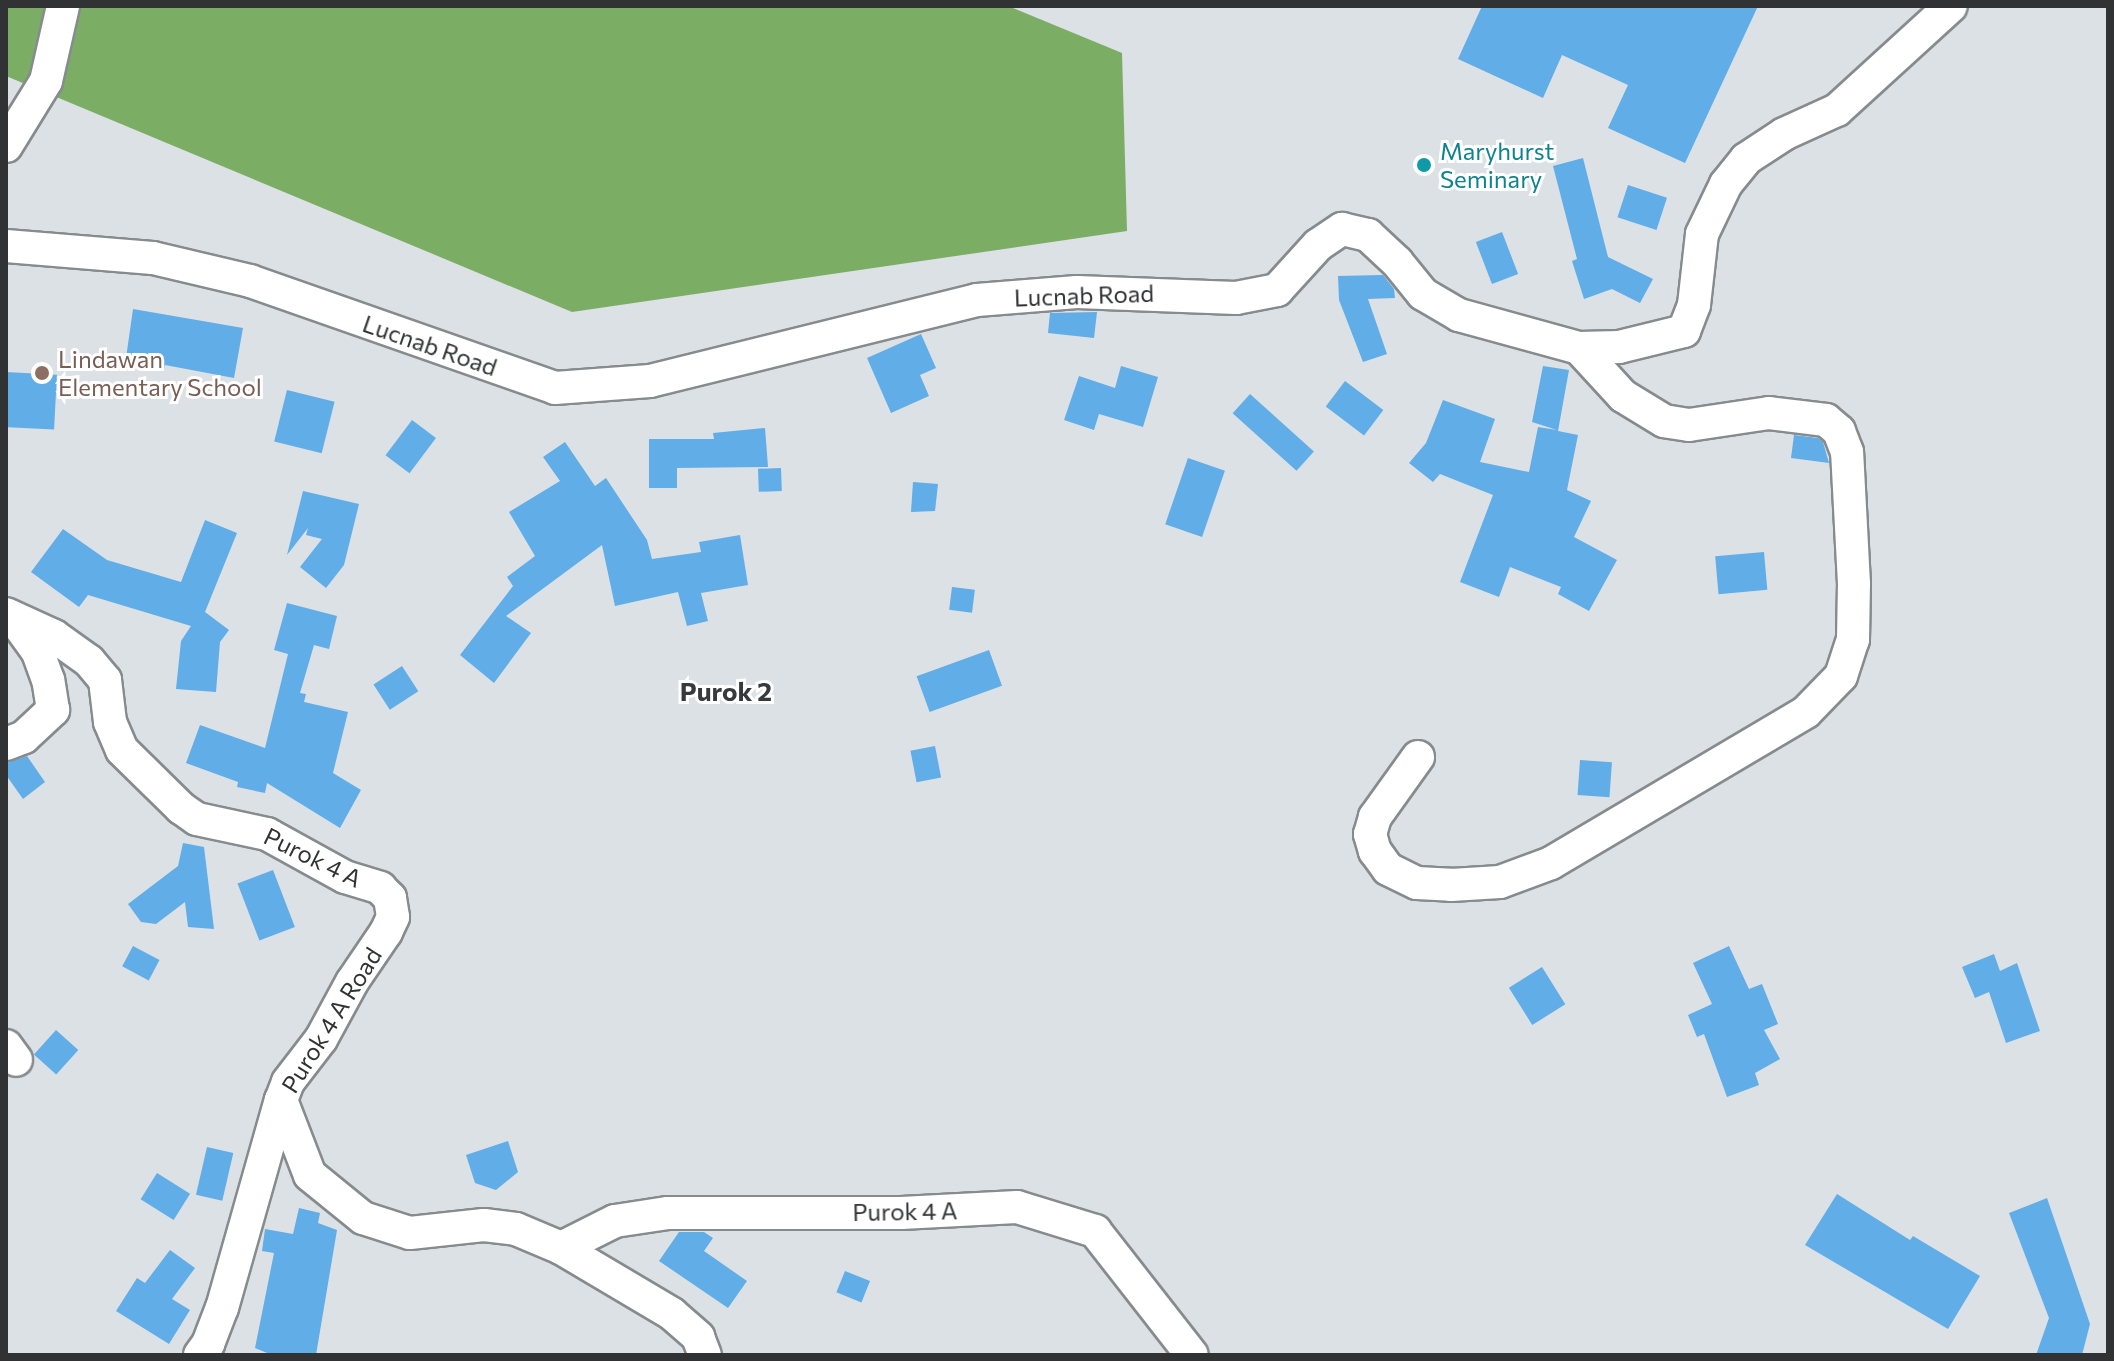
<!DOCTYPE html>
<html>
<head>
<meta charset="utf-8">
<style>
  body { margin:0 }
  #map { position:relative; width:2114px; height:1361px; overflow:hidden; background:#dce1e5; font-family:Commissioner,sans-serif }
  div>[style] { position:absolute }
  .forest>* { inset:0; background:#7cad65 }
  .building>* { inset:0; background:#60ade7; transform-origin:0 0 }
  .roads { filter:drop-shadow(2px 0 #868b8e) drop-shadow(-2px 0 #868b8e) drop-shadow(0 2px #868b8e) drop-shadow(0 -2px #868b8e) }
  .minor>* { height:32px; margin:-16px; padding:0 16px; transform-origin:16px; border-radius:16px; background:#fff }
  .dots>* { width:22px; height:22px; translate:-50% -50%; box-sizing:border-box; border:4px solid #fff; border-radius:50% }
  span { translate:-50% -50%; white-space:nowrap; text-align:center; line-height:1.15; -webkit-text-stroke:6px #fff; paint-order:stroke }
  .culture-label { font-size:24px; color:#0d838f }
  .left { translate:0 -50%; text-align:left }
  .street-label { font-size:24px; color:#313234 }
  .education-label { font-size:24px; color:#785e54 }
  .neighbourhood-label { font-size:26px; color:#363a3d; font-weight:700 }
  .frame { position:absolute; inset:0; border:8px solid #313234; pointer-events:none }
</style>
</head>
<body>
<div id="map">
  <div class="forest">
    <div style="clip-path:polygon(6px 6px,1008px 6px,1122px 53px,1127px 231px,572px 312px,6px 76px)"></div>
  </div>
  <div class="building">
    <div style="clip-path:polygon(1482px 6px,1758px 6px,1685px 163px,1608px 128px,1628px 85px,1562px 55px,1543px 98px,1458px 59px)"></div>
    <div style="clip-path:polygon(1583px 158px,1608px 257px,1653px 279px,1640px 303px,1612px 289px,1584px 299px,1572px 261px,1577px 259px,1553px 166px)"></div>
    <div style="left:1628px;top:185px;width:41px;height:34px;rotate:18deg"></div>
    <div style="left:1502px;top:232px;width:45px;height:28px;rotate:69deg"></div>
    <div style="clip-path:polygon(1383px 275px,1394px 289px,1395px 298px,1368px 299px,1387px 354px,1363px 362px,1339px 300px,1338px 276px)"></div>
    <div style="clip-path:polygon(133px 309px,243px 328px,234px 378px,165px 365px,164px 370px,125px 365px)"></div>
    <div style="clip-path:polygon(1097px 312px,1094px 338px,1048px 333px,1050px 313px)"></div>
    <div style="clip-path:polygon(921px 334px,936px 368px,920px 375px,929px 396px,891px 413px,867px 358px)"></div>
    <div style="clip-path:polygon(1121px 366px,1158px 377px,1143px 427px,1099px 414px,1094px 430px,1064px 420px,1079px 376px,1115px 388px)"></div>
    <div style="clip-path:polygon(1543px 366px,1569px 370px,1558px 431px,1578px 435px,1567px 490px,1591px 501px,1574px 537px,1617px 560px,1589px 611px,1558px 594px,1561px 587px,1510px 567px,1499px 597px,1460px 582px,1493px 495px,1440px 474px,1433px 482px,1409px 463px,1426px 443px,1443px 400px,1495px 419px,1480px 462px,1529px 472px,1538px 427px,1557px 430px,1532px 422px)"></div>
    <div style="left:6px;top:372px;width:51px;height:55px;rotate:3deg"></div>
    <div style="left:1345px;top:381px;width:48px;height:32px;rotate:37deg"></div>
    <div style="left:287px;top:390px;width:49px;height:53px;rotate:14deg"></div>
    <div style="left:1250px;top:394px;width:86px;height:26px;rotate:42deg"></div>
    <div style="left:412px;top:420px;width:30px;height:44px;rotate:37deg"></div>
    <div style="clip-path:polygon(765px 428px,768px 467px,677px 468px,677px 488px,649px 488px,649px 439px,714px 439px,713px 433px)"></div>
    <div style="clip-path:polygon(1794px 435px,1818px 438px,1823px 442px,1829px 463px,1791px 458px)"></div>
    <div style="clip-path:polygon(565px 442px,595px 486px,606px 478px,647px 540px,652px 559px,701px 552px,699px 542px,740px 535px,748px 585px,701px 593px,708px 621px,687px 626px,678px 592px,615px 606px,602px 545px,506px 616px,531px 633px,494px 683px,460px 655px,513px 586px,507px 577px,535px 556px,509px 512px,560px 481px,543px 457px)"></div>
    <div style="left:1188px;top:458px;width:39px;height:70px;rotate:19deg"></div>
    <div style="left:781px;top:468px;width:23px;height:23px;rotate:88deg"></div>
    <div style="clip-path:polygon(913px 482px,938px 484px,935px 511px,911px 512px)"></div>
    <div style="clip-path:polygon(303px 491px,359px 504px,344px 565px,326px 588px,300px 567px,322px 539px,306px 535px,308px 528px,287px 555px)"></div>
    <div style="clip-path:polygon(205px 520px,237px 533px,205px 612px,229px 630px,220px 642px,216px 692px,176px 689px,181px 641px,191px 626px,88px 595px,79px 607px,31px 572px,63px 529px,107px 560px,181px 582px)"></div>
    <div style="left:1764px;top:552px;width:38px;height:49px;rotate:85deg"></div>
    <div style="left:952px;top:587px;width:23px;height:23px;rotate:7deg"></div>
    <div style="clip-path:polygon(287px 603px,337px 616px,329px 649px,314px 645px,300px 693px,306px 694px,304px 702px,348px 712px,333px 773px,361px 790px,340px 828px,267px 783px,265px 793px,237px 787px,238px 782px,186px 763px,200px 725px,265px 748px,288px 654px,274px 650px)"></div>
    <div style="left:989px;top:650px;width:38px;height:77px;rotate:70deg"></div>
    <div style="left:402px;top:666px;width:30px;height:34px;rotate:57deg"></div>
    <div style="left:935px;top:746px;width:32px;height:25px;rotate:79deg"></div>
    <div style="clip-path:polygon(27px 756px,45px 782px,23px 799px,6px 775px,6px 763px)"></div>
    <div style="left:1580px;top:760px;width:32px;height:35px;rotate:4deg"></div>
    <div style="clip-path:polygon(183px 843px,204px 847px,214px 929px,188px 927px,185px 902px,156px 924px,141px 922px,128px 904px,178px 866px)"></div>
    <div style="left:273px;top:870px;width:61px;height:38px;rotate:69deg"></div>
    <div style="left:133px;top:946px;width:30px;height:23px;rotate:28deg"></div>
    <div style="clip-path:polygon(1729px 946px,1749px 989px,1762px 984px,1778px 1024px,1764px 1030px,1780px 1059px,1755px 1073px,1759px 1085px,1727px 1097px,1704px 1034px,1697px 1037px,1688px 1015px,1712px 1004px,1693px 963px)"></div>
    <div style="clip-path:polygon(1994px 954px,2000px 971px,2017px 963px,2040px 1031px,2006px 1043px,1989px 992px,1975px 998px,1962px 967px)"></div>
    <div style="left:1542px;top:967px;width:44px;height:39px;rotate:58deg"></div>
    <div style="left:56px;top:1030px;width:30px;height:33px;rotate:42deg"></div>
    <div style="clip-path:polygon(508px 1141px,518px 1172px,496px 1190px,475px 1183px,466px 1155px)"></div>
    <div style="left:207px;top:1147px;width:27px;height:49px;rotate:13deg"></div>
    <div style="left:157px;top:1173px;width:39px;height:31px;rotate:32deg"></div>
    <div style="clip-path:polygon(1837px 1194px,1910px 1240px,1913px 1236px,1980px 1276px,1948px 1329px,1805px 1245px)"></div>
    <div style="clip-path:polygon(2047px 1198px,2090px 1324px,2082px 1355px,2036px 1355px,2049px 1318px,2009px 1213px)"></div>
    <div style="clip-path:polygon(299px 1208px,320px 1213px,318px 1223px,337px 1230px,316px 1355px,272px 1355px,255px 1348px,274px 1253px,262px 1251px,265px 1229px,293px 1234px)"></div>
    <div style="clip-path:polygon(679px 1232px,704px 1232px,713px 1238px,704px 1251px,747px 1281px,728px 1308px,659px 1261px)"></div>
    <div style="clip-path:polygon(170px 1250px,195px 1268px,172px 1299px,190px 1310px,169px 1344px,116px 1311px,137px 1278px,145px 1283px)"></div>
    <div style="left:845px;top:1271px;width:27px;height:23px;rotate:22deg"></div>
  </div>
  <div class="roads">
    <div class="minor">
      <div style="left:6px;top:146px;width:76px;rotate:-58.4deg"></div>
      <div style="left:46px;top:81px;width:77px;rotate:-77.2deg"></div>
      <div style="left:6px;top:246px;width:147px;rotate:4.7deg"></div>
      <div style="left:153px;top:258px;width:100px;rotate:13.3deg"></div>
      <div style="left:250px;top:281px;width:323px;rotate:19.3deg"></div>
      <div style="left:555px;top:388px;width:95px;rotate:-4.2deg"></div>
      <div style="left:650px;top:381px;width:337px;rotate:-13.9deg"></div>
      <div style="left:977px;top:300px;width:100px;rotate:-4.6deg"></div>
      <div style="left:1077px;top:292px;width:159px;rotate:2.2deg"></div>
      <div style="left:1236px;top:298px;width:42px;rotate:-11deg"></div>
      <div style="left:1277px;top:290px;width:61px;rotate:-47.7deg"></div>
      <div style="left:1318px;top:245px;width:29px;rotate:-34deg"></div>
      <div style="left:1342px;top:229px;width:27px;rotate:13deg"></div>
      <div style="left:1368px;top:235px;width:40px;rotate:43deg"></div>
      <div style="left:1397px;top:262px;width:41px;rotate:50.9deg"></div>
      <div style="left:1423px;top:294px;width:42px;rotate:30.3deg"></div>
      <div style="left:1459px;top:315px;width:124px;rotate:15.4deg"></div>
      <div style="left:1579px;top:348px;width:40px;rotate:-1.4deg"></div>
      <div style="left:1619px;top:347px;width:67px;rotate:-13.8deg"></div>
      <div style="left:1684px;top:331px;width:28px;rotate:-69deg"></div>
      <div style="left:1694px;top:305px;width:71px;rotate:-83.6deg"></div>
      <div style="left:1702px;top:234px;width:55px;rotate:-64.4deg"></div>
      <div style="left:1726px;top:184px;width:32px;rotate:-51deg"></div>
      <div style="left:1746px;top:159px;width:45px;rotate:-33.3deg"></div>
      <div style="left:1784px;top:134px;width:58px;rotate:-24.4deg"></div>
      <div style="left:1837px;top:110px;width:154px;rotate:-42.4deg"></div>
      <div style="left:6px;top:614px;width:53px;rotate:24.6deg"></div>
      <div style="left:54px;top:636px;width:43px;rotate:35.5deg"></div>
      <div style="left:89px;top:661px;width:25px;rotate:50deg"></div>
      <div style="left:105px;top:680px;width:42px;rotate:83.2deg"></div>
      <div style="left:110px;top:722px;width:30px;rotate:67deg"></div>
      <div style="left:122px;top:750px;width:83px;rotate:44.5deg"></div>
      <div style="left:181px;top:808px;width:19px;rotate:35deg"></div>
      <div style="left:197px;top:819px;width:72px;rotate:12.1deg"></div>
      <div style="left:267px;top:834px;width:89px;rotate:28.9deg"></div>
      <div style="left:345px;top:877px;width:37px;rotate:17deg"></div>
      <div style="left:380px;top:888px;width:14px;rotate:45deg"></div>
      <div style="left:390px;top:898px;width:19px;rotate:81deg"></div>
      <div style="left:393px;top:917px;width:17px;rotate:115deg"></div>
      <div style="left:386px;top:932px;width:60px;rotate:124.2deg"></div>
      <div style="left:352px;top:982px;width:65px;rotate:118.5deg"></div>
      <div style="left:321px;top:1039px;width:54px;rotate:127.5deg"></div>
      <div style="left:288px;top:1082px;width:19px;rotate:111deg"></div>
      <div style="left:281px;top:1100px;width:80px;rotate:68.9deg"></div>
      <div style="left:310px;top:1175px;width:68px;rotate:39.1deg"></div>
      <div style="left:363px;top:1218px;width:49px;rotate:17.7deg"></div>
      <div style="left:410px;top:1233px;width:74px;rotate:-6.2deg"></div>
      <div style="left:484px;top:1225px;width:32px;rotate:7deg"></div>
      <div style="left:516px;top:1229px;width:49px;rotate:22.9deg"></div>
      <div style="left:561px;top:1248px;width:129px;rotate:30.7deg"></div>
      <div style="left:672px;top:1314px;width:35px;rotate:41deg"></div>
      <div style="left:698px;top:1337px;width:19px;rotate:69deg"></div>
      <div style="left:6px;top:744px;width:19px;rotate:-21deg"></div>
      <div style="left:24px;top:737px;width:40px;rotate:-43deg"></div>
      <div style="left:53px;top:710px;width:30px;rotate:-99deg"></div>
      <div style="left:48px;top:680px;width:30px;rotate:-110deg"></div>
      <div style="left:38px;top:652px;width:39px;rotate:-126deg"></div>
      <div style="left:1418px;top:757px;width:74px;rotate:125.6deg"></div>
      <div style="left:1375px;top:817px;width:18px;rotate:106deg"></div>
      <div style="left:1370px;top:834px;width:18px;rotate:74deg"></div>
      <div style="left:1375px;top:851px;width:22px;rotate:54deg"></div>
      <div style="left:1388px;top:869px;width:32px;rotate:26deg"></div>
      <div style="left:1417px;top:883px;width:34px;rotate:3deg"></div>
      <div style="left:1451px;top:885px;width:49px;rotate:-3.5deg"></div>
      <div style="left:1500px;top:882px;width:54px;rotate:-20.4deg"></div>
      <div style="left:1551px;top:863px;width:296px;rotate:-30.6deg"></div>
      <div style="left:1806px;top:712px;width:50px;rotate:-45.8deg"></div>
      <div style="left:1841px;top:676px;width:38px;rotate:-72deg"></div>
      <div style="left:1853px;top:640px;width:56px;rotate:-89deg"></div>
      <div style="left:1854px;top:584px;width:132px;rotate:-93deg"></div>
      <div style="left:1847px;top:452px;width:22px;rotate:-111deg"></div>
      <div style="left:1839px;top:431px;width:17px;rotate:-140deg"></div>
      <div style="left:1826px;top:420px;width:57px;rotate:-173deg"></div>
      <div style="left:1769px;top:413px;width:81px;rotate:171.5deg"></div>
      <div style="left:1689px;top:425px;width:25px;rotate:-171deg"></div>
      <div style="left:1664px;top:421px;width:48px;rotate:-148.6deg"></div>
      <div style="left:1623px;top:396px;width:65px;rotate:-132.5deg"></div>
      <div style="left:6px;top:1046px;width:17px;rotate:54deg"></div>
      <div style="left:561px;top:1248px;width:60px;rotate:-26.6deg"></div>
      <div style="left:615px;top:1221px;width:54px;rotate:-8.6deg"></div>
      <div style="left:668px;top:1213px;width:233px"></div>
      <div style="left:901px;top:1213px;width:116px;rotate:-3deg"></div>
      <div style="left:1017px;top:1207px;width:82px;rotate:17.1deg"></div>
      <div style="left:1095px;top:1231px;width:157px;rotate:52deg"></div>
      <div style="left:200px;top:1355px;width:14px;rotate:-54deg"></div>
      <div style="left:208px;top:1344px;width:39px;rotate:-69deg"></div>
      <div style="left:222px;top:1308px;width:216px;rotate:-74.2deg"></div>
    </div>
  </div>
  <div class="dots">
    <div style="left:1424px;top:165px;background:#0f9aa8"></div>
    <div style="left:42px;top:373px;background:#8d6e63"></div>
  </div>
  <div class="culture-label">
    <span class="left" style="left:1440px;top:165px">Maryhurst<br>Seminary</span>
  </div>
  <div class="street-label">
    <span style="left:1084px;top:295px;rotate:-2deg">Lucnab Road</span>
    <span style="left:430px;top:345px;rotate:19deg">Lucnab Road</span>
    <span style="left:313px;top:857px;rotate:26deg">Purok 4 A</span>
    <span style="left:331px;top:1020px;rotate:-58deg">Purok 4 A Road</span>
    <span style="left:905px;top:1211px;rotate:-1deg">Purok 4 A</span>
  </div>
  <div class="education-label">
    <span class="left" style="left:58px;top:373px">Lindawan<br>Elementary School</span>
  </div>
  <div class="neighbourhood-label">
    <span style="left:726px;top:691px">Purok 2</span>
  </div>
  <div class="frame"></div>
</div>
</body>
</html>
